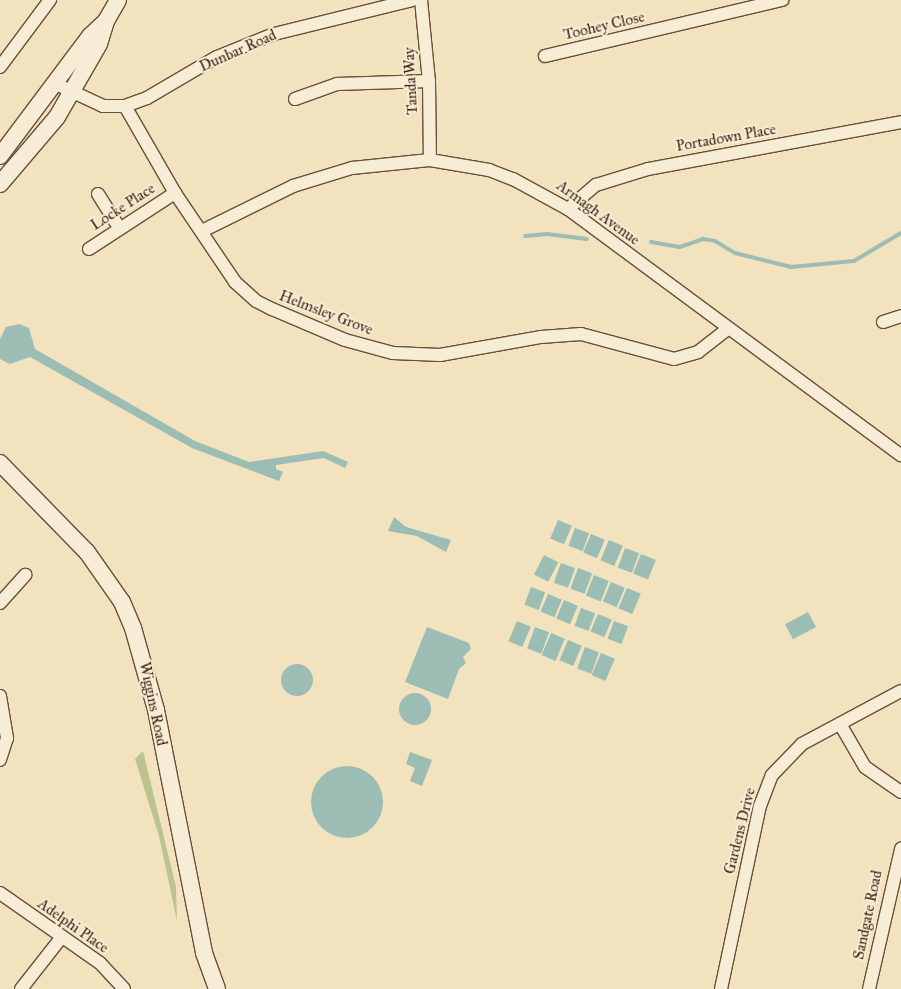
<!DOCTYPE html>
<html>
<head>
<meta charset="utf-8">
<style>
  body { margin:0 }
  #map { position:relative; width:901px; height:989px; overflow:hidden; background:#f3e2be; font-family:"IM FELL Great Primer",serif }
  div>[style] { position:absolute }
  .green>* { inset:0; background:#bbc391 }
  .water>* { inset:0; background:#9bbdb4; transform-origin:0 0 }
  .round { border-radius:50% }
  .stream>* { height:4px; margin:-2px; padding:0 2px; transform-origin:2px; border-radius:2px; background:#9bbdb4 }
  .roads { filter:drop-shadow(1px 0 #685039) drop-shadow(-1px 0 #685039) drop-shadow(0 1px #685039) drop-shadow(0 -1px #685039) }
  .minor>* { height:12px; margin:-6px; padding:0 6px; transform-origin:6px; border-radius:6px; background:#f7ecd5 }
  .tertiary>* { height:16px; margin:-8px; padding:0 8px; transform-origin:8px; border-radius:8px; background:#f7ecd5 }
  span { translate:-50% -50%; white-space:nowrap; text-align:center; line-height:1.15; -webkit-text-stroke:4px #f7ecd5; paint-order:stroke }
  .street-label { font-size:15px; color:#39200d }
</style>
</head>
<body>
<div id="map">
  <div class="green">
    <div style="clip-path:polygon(143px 751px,176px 887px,177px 921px,159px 836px,135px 759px)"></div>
  </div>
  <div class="water">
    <div style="clip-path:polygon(19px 324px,29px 328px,35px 349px,195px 441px,249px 462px,323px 451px,348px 462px,345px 468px,324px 458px,276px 465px,276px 469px,283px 472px,279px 481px,192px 448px,30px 357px,10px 364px,0 359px,0 339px,6px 327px)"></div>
    <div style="clip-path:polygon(394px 517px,406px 527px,451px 540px,446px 552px,417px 536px,388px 531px)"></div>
    <div style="left:558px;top:520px;width:15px;height:20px;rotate:23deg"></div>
    <div style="left:575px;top:528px;width:15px;height:19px;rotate:20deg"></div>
    <div style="left:591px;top:534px;width:15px;height:20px;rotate:23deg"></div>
    <div style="left:609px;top:540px;width:15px;height:22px;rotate:23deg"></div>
    <div style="left:625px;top:548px;width:15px;height:21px;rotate:20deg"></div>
    <div style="left:641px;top:554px;width:16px;height:21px;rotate:22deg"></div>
    <div style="left:544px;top:555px;width:16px;height:22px;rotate:27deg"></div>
    <div style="left:561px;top:563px;width:15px;height:21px;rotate:20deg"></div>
    <div style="left:578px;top:568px;width:15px;height:22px;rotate:20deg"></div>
    <div style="left:594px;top:575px;width:16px;height:22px;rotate:22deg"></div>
    <div style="left:611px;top:582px;width:15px;height:21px;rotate:23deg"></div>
    <div style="left:531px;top:587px;width:15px;height:19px;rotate:20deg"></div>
    <div style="left:627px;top:588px;width:15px;height:22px;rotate:23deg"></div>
    <div style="left:548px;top:594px;width:15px;height:19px;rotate:23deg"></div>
    <div style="left:564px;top:600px;width:15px;height:20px;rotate:23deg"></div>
    <div style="left:581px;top:608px;width:15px;height:19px;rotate:20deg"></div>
    <div style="left:808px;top:612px;width:17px;height:26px;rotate:62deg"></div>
    <div style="left:598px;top:614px;width:15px;height:19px;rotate:23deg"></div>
    <div style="left:517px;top:621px;width:15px;height:22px;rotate:23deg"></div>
    <div style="left:614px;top:621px;width:15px;height:19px;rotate:20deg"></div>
    <div style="clip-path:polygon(427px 627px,469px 643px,471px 649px,463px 657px,466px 663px,459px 669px,448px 699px,405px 682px)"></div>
    <div style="left:535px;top:627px;width:15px;height:23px;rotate:20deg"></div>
    <div style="left:551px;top:633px;width:15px;height:24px;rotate:23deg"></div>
    <div style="left:568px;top:640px;width:15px;height:22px;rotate:23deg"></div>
    <div style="left:585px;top:647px;width:15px;height:23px;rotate:20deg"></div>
    <div style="left:601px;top:653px;width:15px;height:24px;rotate:23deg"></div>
    <div class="round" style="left:281px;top:664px;width:32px;height:32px"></div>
    <div class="round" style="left:399px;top:693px;width:32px;height:32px"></div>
    <div style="clip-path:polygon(410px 752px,432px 760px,422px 786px,410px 781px,415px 768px,406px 764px)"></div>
    <div class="round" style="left:311px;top:766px;width:72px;height:72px"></div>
  </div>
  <div class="stream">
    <div style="left:525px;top:236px;width:22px;rotate:-5deg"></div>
    <div style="left:547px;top:234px;width:40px;rotate:7.1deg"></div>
    <div style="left:651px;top:242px;width:29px;rotate:10deg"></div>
    <div style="left:680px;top:247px;width:24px;rotate:-19deg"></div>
    <div style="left:703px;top:239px;width:12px;rotate:9deg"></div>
    <div style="left:715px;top:241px;width:23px;rotate:31deg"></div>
    <div style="left:735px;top:253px;width:58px;rotate:14deg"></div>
    <div style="left:791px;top:267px;width:63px;rotate:-5.4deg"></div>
    <div style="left:854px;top:261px;width:55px;rotate:-30.8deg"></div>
  </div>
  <div class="roads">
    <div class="minor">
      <div style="left:421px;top:0;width:81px;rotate:84.4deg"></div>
      <div style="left:429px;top:81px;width:79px;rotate:89.3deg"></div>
      <div style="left:545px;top:56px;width:244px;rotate:-13.3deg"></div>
      <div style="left:0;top:67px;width:84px;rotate:-53.3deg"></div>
      <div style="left:56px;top:84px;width:52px;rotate:25.1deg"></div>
      <div style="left:103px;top:106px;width:22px"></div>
      <div style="left:125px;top:106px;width:23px;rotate:-20deg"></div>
      <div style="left:147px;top:98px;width:81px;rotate:-30.4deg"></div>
      <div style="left:217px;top:57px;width:61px;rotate:-22deg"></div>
      <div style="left:274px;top:34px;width:142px;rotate:-13.8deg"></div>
      <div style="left:295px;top:99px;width:45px;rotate:-19.7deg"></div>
      <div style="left:337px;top:84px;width:92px;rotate:-1.9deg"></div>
      <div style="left:125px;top:106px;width:100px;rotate:60.1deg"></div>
      <div style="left:175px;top:193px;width:107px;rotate:56deg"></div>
      <div style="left:235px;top:282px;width:28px;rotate:42deg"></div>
      <div style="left:256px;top:301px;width:18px;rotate:27deg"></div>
      <div style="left:272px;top:309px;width:79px;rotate:23deg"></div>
      <div style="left:345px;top:340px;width:50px;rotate:15.2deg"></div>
      <div style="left:393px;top:353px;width:47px;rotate:2.4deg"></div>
      <div style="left:440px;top:355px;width:103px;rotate:-10.1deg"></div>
      <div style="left:541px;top:337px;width:40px;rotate:-4.3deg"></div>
      <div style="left:581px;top:334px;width:96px;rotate:15deg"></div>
      <div style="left:674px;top:359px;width:25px;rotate:-16deg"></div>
      <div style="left:698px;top:352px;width:37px;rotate:-38deg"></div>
      <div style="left:98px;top:194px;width:41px;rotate:57.8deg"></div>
      <div style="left:568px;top:209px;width:37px;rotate:-41deg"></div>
      <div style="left:596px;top:185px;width:54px;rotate:-17.1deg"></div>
      <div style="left:648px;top:169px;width:257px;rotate:-10.5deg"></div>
      <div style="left:202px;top:231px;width:102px;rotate:-26.3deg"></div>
      <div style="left:293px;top:186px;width:62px;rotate:-17deg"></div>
      <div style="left:352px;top:168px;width:78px;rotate:-5.9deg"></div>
      <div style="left:430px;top:160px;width:60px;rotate:9.6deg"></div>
      <div style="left:489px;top:170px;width:26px;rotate:21deg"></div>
      <div style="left:513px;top:179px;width:63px;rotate:28.6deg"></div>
      <div style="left:568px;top:209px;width:414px;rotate:36.5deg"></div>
      <div style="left:89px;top:249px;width:103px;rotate:-33.1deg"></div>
      <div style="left:883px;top:322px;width:19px;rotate:-18deg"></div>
      <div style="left:0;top:603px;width:38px;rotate:-48deg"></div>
      <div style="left:0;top:696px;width:43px;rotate:80.5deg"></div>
      <div style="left:7px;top:738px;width:23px;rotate:108deg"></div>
      <div style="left:840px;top:724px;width:50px;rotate:59.8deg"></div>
      <div style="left:865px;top:767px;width:44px;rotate:34.8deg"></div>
      <div style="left:0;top:893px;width:122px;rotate:35deg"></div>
      <div style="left:100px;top:963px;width:35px;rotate:47deg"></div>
      <div style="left:21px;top:989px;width:65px;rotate:-51.9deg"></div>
      <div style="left:721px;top:989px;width:187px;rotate:-78deg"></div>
      <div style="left:760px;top:806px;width:33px;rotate:-69deg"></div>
      <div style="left:772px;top:775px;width:43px;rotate:-45.9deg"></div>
      <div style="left:802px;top:744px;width:112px;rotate:-28.2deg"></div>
      <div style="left:869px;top:989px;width:144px;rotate:-77.1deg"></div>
    </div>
    <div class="tertiary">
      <div style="left:0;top:156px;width:150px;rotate:-53.1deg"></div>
      <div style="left:90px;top:36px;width:19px;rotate:-43deg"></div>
      <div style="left:0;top:184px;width:88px;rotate:-49.6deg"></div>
      <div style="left:57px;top:117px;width:84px;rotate:-60.1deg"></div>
      <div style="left:99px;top:44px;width:24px;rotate:-73deg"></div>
      <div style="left:106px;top:21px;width:24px;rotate:-60deg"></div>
      <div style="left:0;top:463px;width:124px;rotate:45.7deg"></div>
      <div style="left:87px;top:552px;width:61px;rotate:55deg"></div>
      <div style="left:122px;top:602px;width:28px;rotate:67deg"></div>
      <div style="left:133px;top:628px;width:85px;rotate:74.3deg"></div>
      <div style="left:156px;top:710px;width:248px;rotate:78.8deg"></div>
      <div style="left:204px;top:953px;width:38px;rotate:70deg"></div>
    </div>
  </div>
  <div class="street-label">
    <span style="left:604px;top:26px;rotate:-13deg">Toohey Close</span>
    <span style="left:238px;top:51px;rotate:-24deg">Dunbar Road</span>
    <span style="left:411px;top:81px;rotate:-93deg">Tanda Way</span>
    <span style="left:726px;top:138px;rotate:-10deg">Portadown Place</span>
    <span style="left:123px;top:207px;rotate:-33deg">Locke Place</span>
    <span style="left:598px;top:213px;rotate:36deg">Armagh Avenue</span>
    <span style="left:326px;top:313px;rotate:21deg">Helmsley Grove</span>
    <span style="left:153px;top:704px;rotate:78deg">Wiggins Road</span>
    <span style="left:740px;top:831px;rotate:-76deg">Gardens Drive</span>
    <span style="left:868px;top:915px;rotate:-78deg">Sandgate Road</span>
    <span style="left:73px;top:926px;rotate:35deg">Adelphi Place</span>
  </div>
</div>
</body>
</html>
